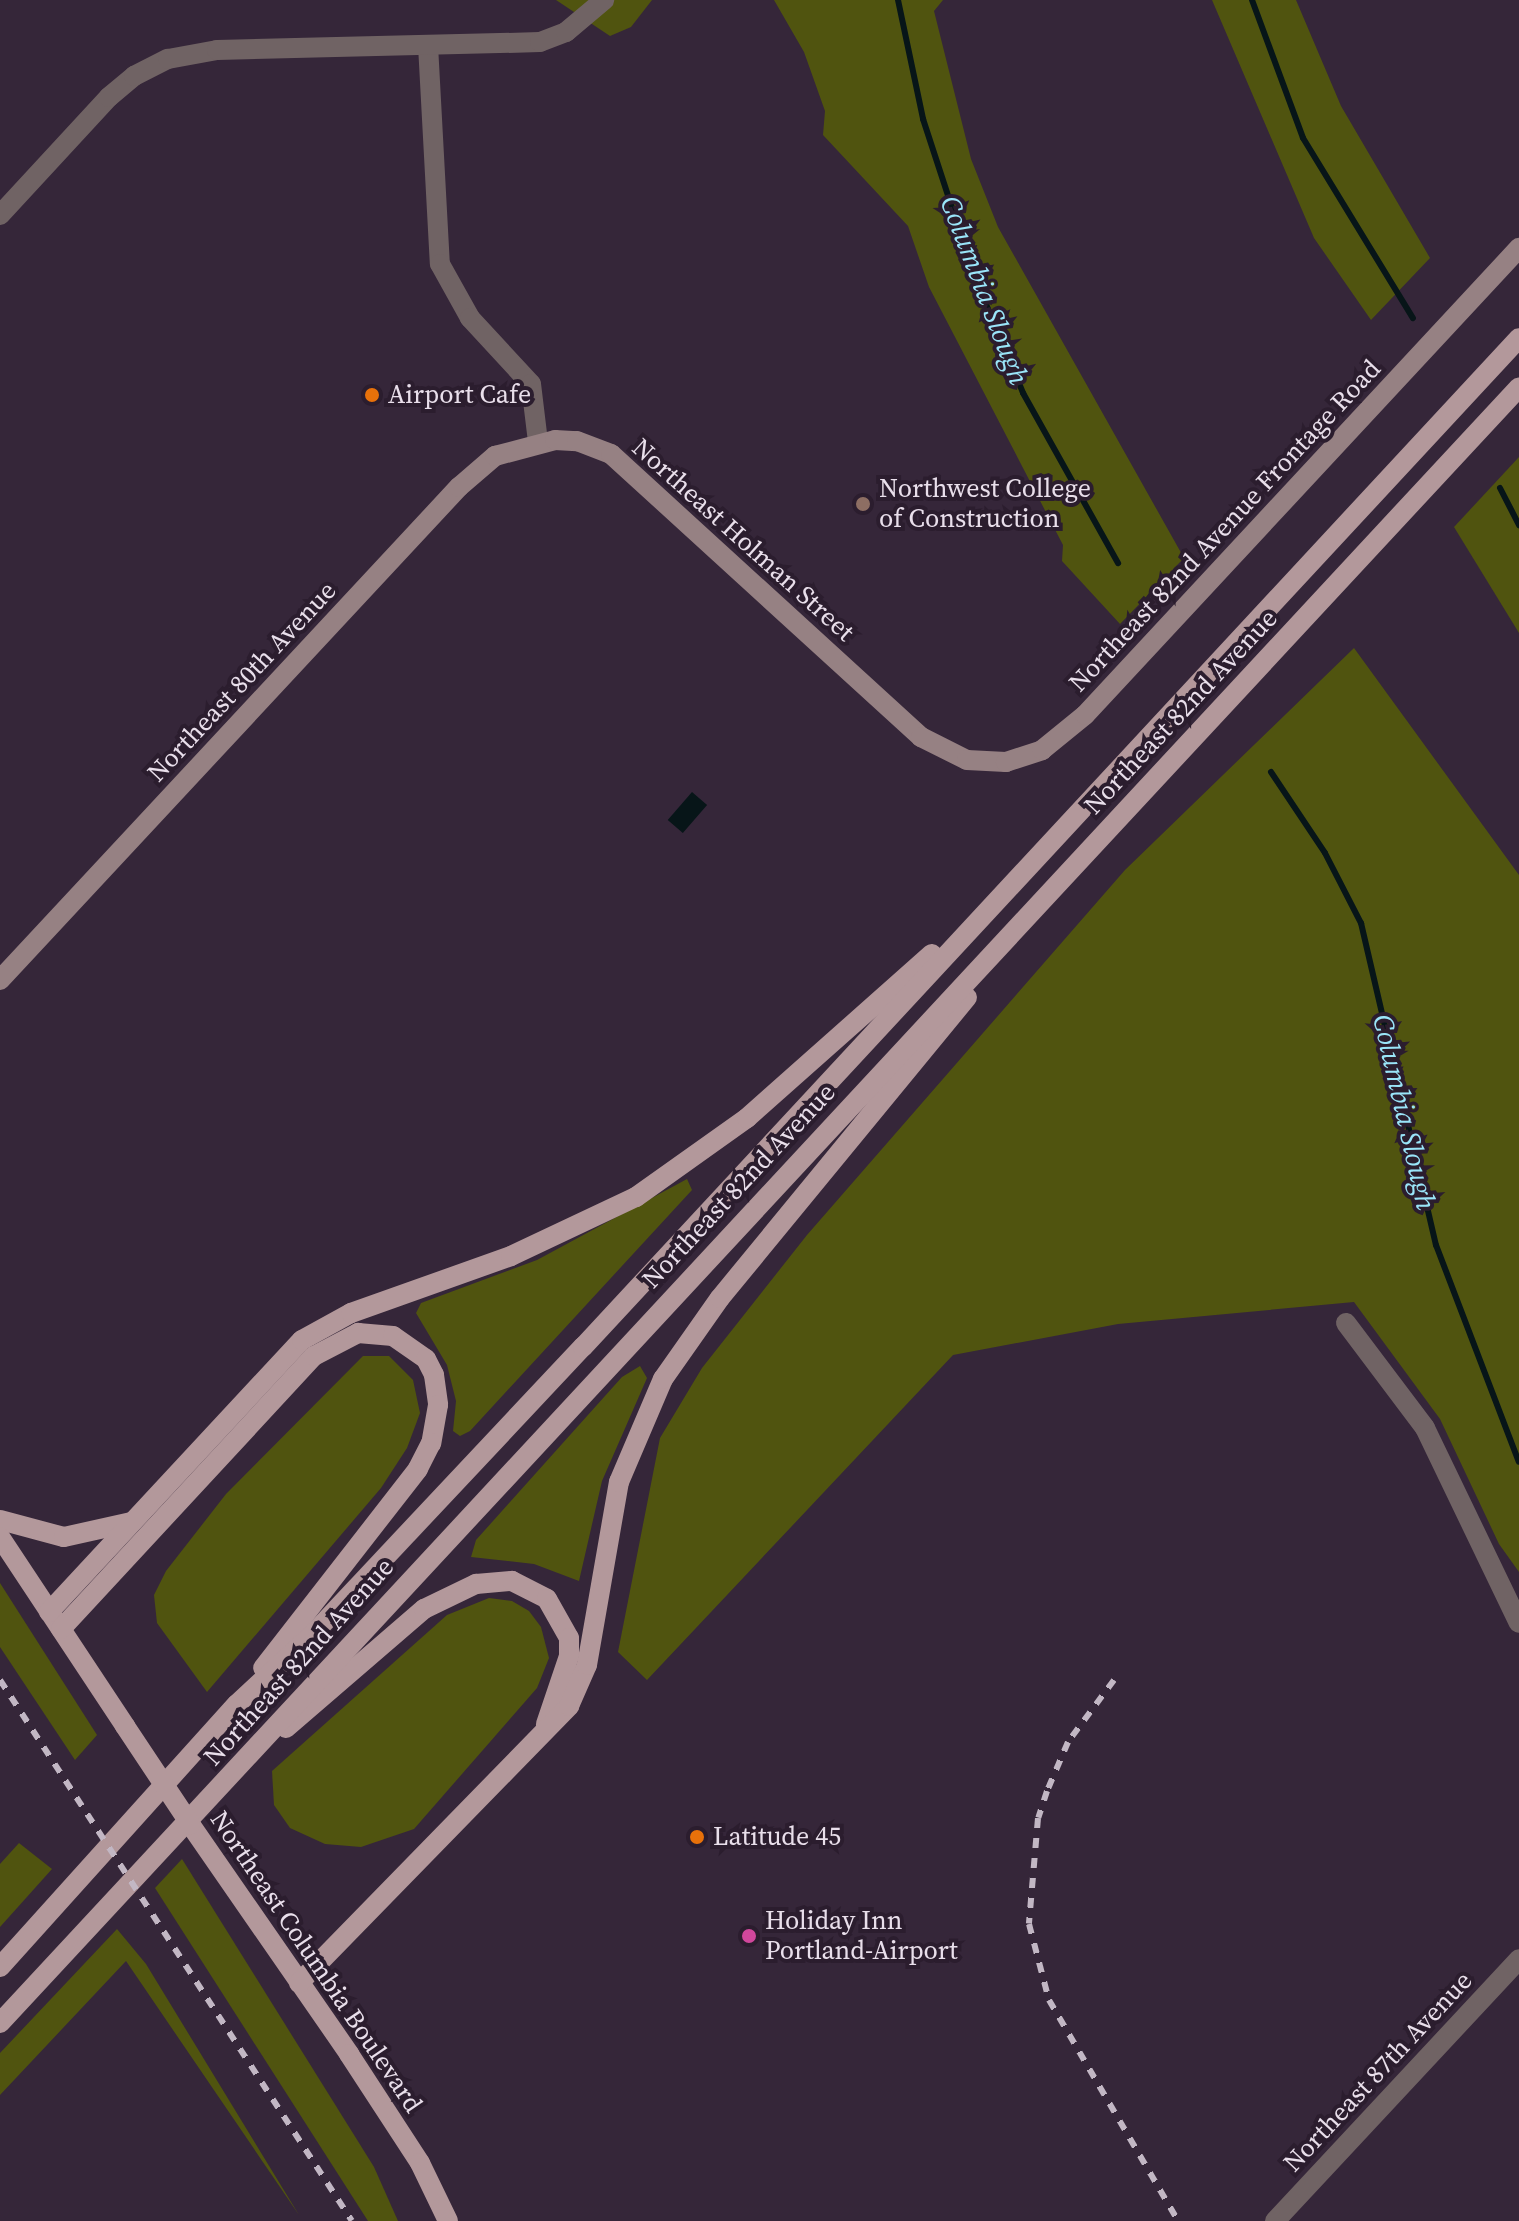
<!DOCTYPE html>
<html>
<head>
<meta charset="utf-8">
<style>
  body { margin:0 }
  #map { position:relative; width:1519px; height:2221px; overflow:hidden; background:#352639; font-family:"Source Serif 4",serif }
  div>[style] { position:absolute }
  .green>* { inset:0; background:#50540f }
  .water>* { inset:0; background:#071518; transform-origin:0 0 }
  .stream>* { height:6px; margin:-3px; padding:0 3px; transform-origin:3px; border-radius:3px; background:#071518 }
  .street>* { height:20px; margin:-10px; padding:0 10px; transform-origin:10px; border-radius:10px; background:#706364 }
  .secondary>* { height:20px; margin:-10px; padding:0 10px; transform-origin:10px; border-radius:10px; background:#968183 }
  .primary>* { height:20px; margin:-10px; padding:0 10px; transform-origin:10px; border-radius:10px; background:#b3989b }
  .rail>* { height:6px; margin-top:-3px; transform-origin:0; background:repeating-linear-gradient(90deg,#c2b7c4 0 10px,transparent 0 20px) }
  .primary-bridge>* { height:20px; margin:-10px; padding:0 10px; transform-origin:10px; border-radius:10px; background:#b3989b }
  .dots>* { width:22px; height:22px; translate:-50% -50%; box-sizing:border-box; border:4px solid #2b1d2e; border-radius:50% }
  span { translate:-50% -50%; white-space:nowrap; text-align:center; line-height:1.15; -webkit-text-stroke:8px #2b1d2e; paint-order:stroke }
  .poi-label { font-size:26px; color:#e9dfeb }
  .left { translate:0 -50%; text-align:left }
  .street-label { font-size:26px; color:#e9dfeb }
  .water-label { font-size:28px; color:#9ae5f9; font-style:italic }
</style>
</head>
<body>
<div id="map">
  <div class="green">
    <div style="clip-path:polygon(556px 0,652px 0,631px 27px,610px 36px)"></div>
    <div style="clip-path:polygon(774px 0,943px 0,934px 11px,971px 159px,998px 227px,1184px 558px,1120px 624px,1062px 561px,1063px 545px,929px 287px,908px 226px,823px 135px,825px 111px,804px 52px)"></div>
    <div style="clip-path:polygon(1212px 0,1296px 0,1341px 106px,1430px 258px,1371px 320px,1314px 238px)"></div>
    <div style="clip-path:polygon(1519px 457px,1519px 633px,1454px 527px)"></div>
    <div style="clip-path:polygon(1354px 648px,1519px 875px,1519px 1572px,1499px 1544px,1440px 1419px,1354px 1302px,1118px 1324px,953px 1355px,647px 1680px,618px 1652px,660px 1438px,702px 1368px,807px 1235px,1125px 870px)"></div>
    <div style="clip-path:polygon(687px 1179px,692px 1190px,470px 1431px,460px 1436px,453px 1431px,456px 1401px,447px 1365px,416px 1313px,421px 1303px,537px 1260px)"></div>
    <div style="clip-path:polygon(363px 1356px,389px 1356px,413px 1380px,420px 1413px,407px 1448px,381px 1488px,207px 1692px,157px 1623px,154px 1595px,166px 1571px,226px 1494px)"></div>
    <div style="clip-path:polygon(640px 1366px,647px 1378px,602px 1481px,579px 1581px,534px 1564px,471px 1557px,476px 1540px,622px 1377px)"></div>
    <div style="clip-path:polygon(0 1583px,97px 1735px,75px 1760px,0 1647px)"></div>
    <div style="clip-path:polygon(489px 1598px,512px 1601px,529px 1611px,541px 1627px,549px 1658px,537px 1688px,414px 1829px,361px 1847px,325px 1844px,290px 1828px,274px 1805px,272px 1771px,447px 1615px)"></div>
    <div style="clip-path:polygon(19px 1843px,52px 1869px,0 1927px,0 1864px)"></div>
    <div style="clip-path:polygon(182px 1859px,374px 2167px,398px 2221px,368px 2221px,155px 1888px)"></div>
    <div style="clip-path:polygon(117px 1929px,146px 1964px,299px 2215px,126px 1961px,0 2095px,0 2053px)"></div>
  </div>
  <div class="water">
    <div style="left:692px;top:792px;width:20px;height:37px;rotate:41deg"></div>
  </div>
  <div class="stream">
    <div style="left:898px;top:0;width:122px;rotate:78.1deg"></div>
    <div style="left:923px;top:119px;width:167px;rotate:71.9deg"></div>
    <div style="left:975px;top:278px;width:125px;rotate:67.3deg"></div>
    <div style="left:1023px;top:393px;width:195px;rotate:60.8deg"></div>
    <div style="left:1252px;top:0;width:147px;rotate:69.7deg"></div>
    <div style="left:1303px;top:138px;width:211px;rotate:58.6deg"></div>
    <div style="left:1500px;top:488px;width:42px;rotate:62.8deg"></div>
    <div style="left:1271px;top:772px;width:97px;rotate:56.3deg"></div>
    <div style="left:1325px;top:853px;width:79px;rotate:62.8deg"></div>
    <div style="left:1361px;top:923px;width:331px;rotate:76.9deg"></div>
    <div style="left:1436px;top:1245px;width:232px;rotate:69.1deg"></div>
  </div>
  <div class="street">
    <div style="left:428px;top:45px;width:219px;rotate:86.9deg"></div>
    <div style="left:440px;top:264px;width:62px;rotate:60.9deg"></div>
    <div style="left:470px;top:318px;width:90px;rotate:47.3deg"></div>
    <div style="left:531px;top:384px;width:58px;rotate:83.1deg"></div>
    <div style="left:0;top:215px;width:161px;rotate:-47.3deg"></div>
    <div style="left:109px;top:97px;width:33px;rotate:-40deg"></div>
    <div style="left:134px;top:76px;width:38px;rotate:-27deg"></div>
    <div style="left:168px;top:59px;width:50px;rotate:-10.4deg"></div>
    <div style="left:217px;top:50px;width:323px;rotate:-1.4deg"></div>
    <div style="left:540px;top:42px;width:28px;rotate:-21deg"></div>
    <div style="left:566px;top:32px;width:50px;rotate:-40.1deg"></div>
    <div style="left:1346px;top:1323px;width:131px;rotate:53deg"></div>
    <div style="left:1425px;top:1428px;width:216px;rotate:64.3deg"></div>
    <div style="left:1275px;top:2221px;width:358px;rotate:-47deg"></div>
  </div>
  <div class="secondary">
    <div style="left:0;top:980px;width:674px;rotate:-47.05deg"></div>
    <div style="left:459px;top:487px;width:48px;rotate:-40.7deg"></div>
    <div style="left:495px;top:456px;width:62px;rotate:-14.9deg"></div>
    <div style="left:555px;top:440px;width:22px;rotate:3deg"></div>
    <div style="left:577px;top:441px;width:36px;rotate:21deg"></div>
    <div style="left:611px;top:454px;width:420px;rotate:42.4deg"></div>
    <div style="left:921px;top:737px;width:51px;rotate:26.6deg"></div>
    <div style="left:967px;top:760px;width:39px;rotate:3deg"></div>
    <div style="left:1006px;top:762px;width:38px;rotate:-18deg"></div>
    <div style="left:1042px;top:750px;width:55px;rotate:-39.1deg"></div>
    <div style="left:1085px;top:715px;width:638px;rotate:-47.1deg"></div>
  </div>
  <div class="primary">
    <div style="left:0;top:1520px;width:66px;rotate:14.9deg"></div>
    <div style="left:64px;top:1537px;width:69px;rotate:-12.6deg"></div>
    <div style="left:0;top:1537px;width:227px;rotate:56.5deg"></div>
    <div style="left:49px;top:1612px;width:371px;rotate:-47.1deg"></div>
    <div style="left:302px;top:1340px;width:56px;rotate:-28.9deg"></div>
    <div style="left:351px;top:1313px;width:170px;rotate:-19.6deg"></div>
    <div style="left:511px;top:1256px;width:138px;rotate:-25.3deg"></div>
    <div style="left:636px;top:1197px;width:136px;rotate:-35.4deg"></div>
    <div style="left:747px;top:1118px;width:247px;rotate:-41.6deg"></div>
    <div style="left:61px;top:1629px;width:372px;rotate:-47.2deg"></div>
    <div style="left:314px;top:1356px;width:50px;rotate:-27.6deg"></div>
    <div style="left:358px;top:1333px;width:35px;rotate:5deg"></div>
    <div style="left:393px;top:1336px;width:40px;rotate:34.9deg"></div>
    <div style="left:426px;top:1359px;width:18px;rotate:63deg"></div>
    <div style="left:434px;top:1375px;width:30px;rotate:82deg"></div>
    <div style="left:438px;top:1405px;width:39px;rotate:100deg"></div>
    <div style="left:431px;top:1443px;width:29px;rotate:117deg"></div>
    <div style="left:418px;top:1469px;width:252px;rotate:127.9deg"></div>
    <div style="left:286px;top:1728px;width:182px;rotate:-40.8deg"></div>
    <div style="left:424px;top:1609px;width:58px;rotate:-25.7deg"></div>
    <div style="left:476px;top:1584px;width:36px;rotate:-5deg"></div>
    <div style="left:512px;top:1581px;width:39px;rotate:27deg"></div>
    <div style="left:547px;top:1599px;width:45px;rotate:60.6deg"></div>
    <div style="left:569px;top:1638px;width:18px;rotate:90deg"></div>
    <div style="left:569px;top:1656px;width:72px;rotate:108.7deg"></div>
    <div style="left:190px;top:1824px;width:280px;rotate:55.3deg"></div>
    <div style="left:349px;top:2054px;width:130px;rotate:56.9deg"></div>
    <div style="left:420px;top:2163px;width:64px;rotate:64.2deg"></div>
    <div style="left:0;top:1967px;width:354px;rotate:-48deg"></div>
    <div style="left:237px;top:1704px;width:105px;rotate:-42.7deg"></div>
    <div style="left:314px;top:1633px;width:393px;rotate:-46.8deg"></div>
    <div style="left:583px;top:1347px;width:1376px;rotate:-47.15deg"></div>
    <div style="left:299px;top:1983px;width:387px;rotate:-45.7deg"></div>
    <div style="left:569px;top:1706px;width:45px;rotate:-66.3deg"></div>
    <div style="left:587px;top:1665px;width:186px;rotate:-80.1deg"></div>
    <div style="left:619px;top:1482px;width:112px;rotate:-66.9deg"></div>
    <div style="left:663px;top:1379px;width:99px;rotate:-54.9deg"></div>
    <div style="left:720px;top:1298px;width:389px;rotate:-50.6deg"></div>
    <div style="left:0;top:2023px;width:2232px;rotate:-47.12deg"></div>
  </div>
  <div class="rail">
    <div style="left:0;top:1680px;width:645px;rotate:56.95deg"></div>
    <div style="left:1114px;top:1680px;width:77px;rotate:126.6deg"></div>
    <div style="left:1068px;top:1742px;width:53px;rotate:113.2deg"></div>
    <div style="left:1047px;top:1791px;width:28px;rotate:108deg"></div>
    <div style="left:1038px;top:1818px;width:106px;rotate:94.9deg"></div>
    <div style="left:1029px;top:1924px;width:79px;rotate:75.3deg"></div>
    <div style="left:1049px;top:2000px;width:256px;rotate:59.7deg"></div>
  </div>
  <div class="primary-bridge">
    <div style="left:125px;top:1726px;width:118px;rotate:56.4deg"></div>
  </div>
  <div class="dots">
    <div style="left:372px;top:395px;background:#e8710a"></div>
    <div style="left:863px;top:504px;background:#8d6e63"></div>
    <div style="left:697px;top:1837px;background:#e8710a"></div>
    <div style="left:749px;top:1936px;background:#d1479c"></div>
  </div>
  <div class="poi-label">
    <span class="left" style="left:388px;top:395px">Airport Cafe</span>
    <span class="left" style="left:879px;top:504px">Northwest College<br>of Construction</span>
    <span class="left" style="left:713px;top:1837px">Latitude 45</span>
    <span class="left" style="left:765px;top:1936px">Holiday Inn<br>Portland-Airport</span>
  </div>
  <div class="street-label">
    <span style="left:1225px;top:526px;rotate:-47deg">Northeast 82nd Avenue Frontage Road</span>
    <span style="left:743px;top:540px;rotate:42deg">Northeast Holman Street</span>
    <span style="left:242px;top:682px;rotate:-47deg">Northeast 80th Avenue</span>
    <span style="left:1181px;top:712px;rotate:-47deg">Northeast 82nd Avenue</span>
    <span style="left:739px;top:1186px;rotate:-47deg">Northeast 82nd Avenue</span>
    <span style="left:299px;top:1662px;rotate:-48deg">Northeast 82nd Avenue</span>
    <span style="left:316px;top:1962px;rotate:56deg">Northeast Columbia Boulevard</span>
    <span style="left:1378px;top:2072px;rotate:-47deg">Northeast 87th Avenue</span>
  </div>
  <div class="water-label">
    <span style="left:985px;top:290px;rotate:69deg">Columbia Slough</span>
    <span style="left:1405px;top:1112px;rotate:77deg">Columbia Slough</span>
  </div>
</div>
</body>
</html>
